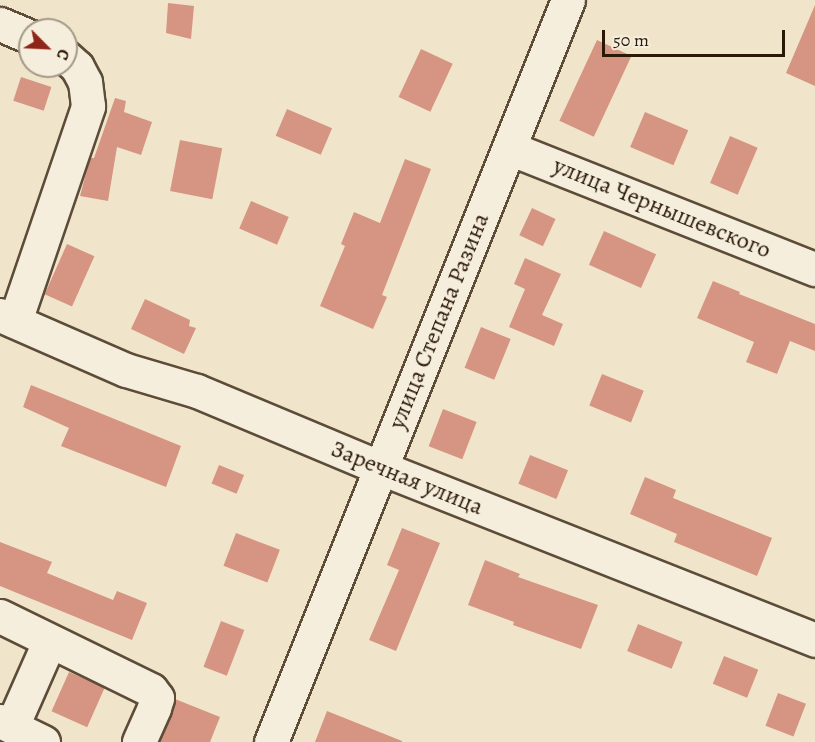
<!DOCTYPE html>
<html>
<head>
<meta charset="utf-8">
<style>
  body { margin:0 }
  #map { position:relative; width:815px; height:742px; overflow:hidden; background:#f0e5cb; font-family:Alegreya,serif }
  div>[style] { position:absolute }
  .building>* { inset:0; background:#d69582; transform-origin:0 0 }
  .roads { filter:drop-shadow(2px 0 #5c4c38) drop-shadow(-2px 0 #5c4c38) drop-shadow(0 2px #5c4c38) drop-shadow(0 -2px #5c4c38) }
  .minor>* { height:33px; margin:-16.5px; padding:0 16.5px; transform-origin:16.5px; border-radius:16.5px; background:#f5eedd }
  span { translate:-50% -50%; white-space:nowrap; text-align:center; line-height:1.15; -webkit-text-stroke:4.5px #f5eedd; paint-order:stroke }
  .street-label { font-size:24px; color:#2b1907 }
  .north { position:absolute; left:18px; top:18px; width:60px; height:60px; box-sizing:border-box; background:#f5eedd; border:2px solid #a49987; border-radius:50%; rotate:114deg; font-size:16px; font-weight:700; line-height:24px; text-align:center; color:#2b1907 }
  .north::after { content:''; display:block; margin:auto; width:21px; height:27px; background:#8f2418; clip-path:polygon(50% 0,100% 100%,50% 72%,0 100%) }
  .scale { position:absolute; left:602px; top:30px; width:183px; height:27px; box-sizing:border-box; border:3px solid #2b1907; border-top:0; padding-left:8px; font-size:18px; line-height:21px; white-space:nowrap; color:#2b1907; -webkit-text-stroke:4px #f5eedd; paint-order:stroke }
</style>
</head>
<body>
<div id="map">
  <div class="building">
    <div style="clip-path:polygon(168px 3px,194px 6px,191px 39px,166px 33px)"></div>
    <div style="clip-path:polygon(815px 5px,815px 86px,786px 73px)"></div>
    <div style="left:597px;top:40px;width:38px;height:89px;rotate:25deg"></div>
    <div style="left:421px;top:49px;width:35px;height:53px;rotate:25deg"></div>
    <div style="left:21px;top:77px;width:32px;height:25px;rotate:18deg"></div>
    <div style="clip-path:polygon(115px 98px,126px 101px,124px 112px,152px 122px,141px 155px,117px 147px,108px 201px,80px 196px,90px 158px,94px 158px)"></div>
    <div style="left:287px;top:109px;width:49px;height:29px;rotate:23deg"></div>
    <div style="left:645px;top:112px;width:47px;height:38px;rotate:23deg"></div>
    <div style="left:730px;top:136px;width:30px;height:51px;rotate:23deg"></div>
    <div style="left:180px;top:140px;width:43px;height:52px;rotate:11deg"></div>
    <div style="clip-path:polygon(405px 159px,431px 169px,382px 295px,387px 297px,373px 329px,320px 306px,345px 246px,341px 244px,354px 212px,380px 223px)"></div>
    <div style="left:251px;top:201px;width:41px;height:30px;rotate:23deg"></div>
    <div style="left:532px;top:208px;width:26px;height:30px;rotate:25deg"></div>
    <div style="left:604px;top:231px;width:57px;height:37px;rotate:24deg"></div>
    <div style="left:67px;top:244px;width:30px;height:55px;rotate:24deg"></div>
    <div style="clip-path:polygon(525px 258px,561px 274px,542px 315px,563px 324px,554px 346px,509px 327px,525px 289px,514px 284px)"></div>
    <div style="clip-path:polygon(713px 281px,740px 292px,739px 294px,815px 324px,815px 351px,790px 341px,777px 374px,746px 362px,754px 342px,697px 318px)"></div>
    <div style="clip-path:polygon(145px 299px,190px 320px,189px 326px,196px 328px,184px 354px,131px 329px)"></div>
    <div style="left:481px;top:327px;width:32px;height:44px;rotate:22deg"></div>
    <div style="left:602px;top:374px;width:45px;height:34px;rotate:22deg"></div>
    <div style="clip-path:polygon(31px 385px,181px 446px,166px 487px,61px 446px,69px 428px,23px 407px)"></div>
    <div style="left:443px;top:409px;width:36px;height:40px;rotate:21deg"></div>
    <div style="left:530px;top:455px;width:41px;height:31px;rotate:22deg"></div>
    <div style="left:219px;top:465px;width:27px;height:20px;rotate:22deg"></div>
    <div style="clip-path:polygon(645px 477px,676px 490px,673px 498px,772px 538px,757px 576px,674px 542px,677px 534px,630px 514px)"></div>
    <div style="clip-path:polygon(402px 528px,440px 543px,396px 651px,369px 640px,399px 570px,387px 565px)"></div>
    <div style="left:236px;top:533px;width:47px;height:35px;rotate:21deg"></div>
    <div style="clip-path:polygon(0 542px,52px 562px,47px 573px,113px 600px,117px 591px,147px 603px,132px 640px,0 586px)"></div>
    <div style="clip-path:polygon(485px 560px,520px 574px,518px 577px,598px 605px,581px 649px,513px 625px,514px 622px,468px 605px)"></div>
    <div style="left:221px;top:621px;width:25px;height:49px;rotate:21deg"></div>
    <div style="left:638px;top:624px;width:48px;height:29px;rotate:22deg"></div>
    <div style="left:724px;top:656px;width:37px;height:30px;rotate:22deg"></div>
    <div style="left:69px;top:672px;width:39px;height:43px;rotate:24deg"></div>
    <div style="left:778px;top:693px;width:30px;height:35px;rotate:21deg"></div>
    <div style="clip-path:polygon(175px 699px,220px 717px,210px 742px,159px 742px)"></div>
    <div style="clip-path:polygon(327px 711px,402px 741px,402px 742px,315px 742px)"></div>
  </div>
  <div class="roads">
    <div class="minor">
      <div style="left:0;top:24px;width:33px;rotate:23deg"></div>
      <div style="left:509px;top:148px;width:329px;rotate:21.6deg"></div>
      <div style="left:0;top:315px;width:137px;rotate:23.6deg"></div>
      <div style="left:126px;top:370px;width:74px;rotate:16.5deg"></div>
      <div style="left:197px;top:391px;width:199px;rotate:22.7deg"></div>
      <div style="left:381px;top:468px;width:467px;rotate:21.6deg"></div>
      <div style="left:15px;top:321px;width:227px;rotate:-71.2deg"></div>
      <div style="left:88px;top:106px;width:24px;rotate:-97deg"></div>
      <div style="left:85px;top:82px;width:17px;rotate:-118deg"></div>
      <div style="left:77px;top:67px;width:15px;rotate:-138deg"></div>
      <div style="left:0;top:616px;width:168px;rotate:26.1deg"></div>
      <div style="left:151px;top:690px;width:10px;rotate:53deg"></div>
      <div style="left:157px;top:698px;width:10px;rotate:107deg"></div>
      <div style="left:154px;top:708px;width:37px;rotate:114deg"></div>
      <div style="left:0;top:721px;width:48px;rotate:26deg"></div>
      <div style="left:12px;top:726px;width:92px;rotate:-66.2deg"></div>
      <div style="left:271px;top:742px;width:799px;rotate:-68.19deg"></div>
    </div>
  </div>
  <div class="street-label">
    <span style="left:662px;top:208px;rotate:22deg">улица Чернышевского</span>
    <span style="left:439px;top:321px;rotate:-68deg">улица Степана Разина</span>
    <span style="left:407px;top:478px;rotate:22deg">Заречная улица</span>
  </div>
  <div class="north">С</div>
  <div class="scale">50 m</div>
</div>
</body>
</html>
